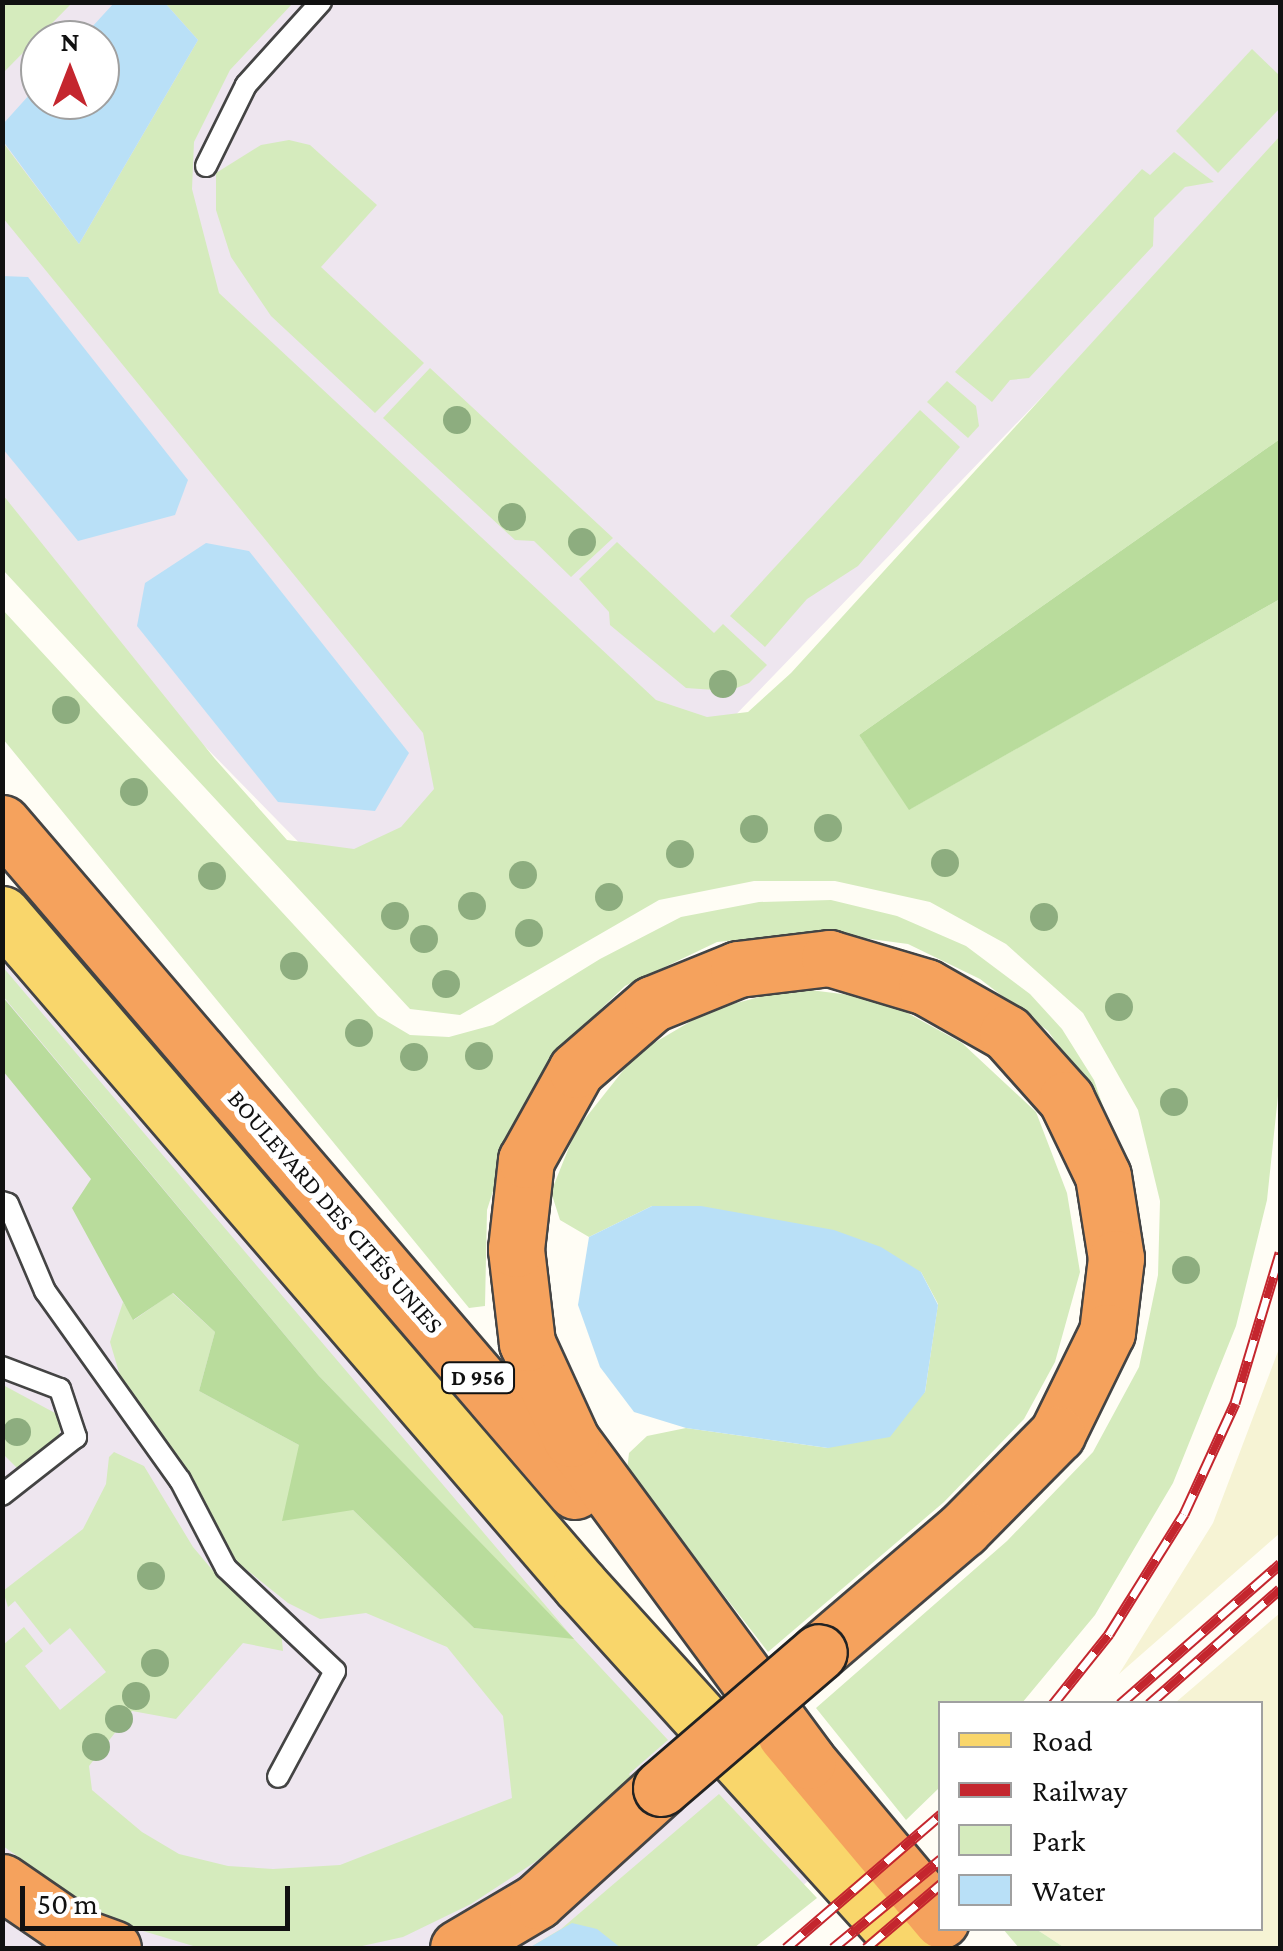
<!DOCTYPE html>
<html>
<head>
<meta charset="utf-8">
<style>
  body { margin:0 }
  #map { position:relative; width:1283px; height:1951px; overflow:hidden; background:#fffdf5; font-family:"Crimson Pro",serif }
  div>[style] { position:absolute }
  .industrial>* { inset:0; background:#eee6ef }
  .farmland>* { inset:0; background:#f6f3d4 }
  .green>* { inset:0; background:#d5ebbd }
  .forest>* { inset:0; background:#b9dc9c }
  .water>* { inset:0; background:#b9e0f7 }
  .roads { filter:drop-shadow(2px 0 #444) drop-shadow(-2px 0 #444) drop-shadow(0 2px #444) drop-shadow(0 -2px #444) }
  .lane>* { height:20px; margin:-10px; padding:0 10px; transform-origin:10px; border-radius:10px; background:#fff }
  .primary>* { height:55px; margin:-27.5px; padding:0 27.5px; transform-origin:27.5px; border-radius:27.5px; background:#f9d66b }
  .highway>* { height:55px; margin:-27.5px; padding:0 27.5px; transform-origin:27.5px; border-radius:27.5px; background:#f5a25d }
  .rail>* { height:11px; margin-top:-5.5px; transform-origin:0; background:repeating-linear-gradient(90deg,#fff 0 22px,#c4262e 0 44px); box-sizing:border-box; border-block:2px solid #c4262e }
  .bridges { filter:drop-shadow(2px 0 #222) drop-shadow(-2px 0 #222) drop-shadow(0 2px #222) drop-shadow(0 -2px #222) }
  .highway-bridge>* { height:55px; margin:-27.5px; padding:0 27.5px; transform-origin:27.5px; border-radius:27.5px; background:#f5a25d }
  .trees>* { width:28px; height:28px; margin:-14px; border-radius:50%; background:#8dad7f }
  span { translate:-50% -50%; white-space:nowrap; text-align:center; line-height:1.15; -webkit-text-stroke:10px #fff; paint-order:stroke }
  .shield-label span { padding:2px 8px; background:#fff; border:2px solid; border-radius:8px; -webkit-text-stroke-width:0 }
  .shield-label { font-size:22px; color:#111; font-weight:700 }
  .street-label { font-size:25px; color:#111 }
  .frame { position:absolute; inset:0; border:5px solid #111; pointer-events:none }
  .legend { position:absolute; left:938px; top:1701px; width:325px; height:230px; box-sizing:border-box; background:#fff; border:2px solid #a0a0a0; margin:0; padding:12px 18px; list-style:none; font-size:30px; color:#111 }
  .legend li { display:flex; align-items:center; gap:20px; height:50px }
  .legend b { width:50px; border:2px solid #a0a0a0 }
  .north { position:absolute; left:20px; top:20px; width:100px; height:100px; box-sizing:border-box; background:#fff; border:2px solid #a0a0a0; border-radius:50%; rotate:0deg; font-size:28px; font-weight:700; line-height:40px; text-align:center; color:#111 }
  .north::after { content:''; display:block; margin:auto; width:35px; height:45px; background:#c4262e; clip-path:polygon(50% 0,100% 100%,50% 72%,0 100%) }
  .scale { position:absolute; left:20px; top:1886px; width:270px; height:45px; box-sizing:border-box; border:5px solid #111; border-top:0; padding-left:12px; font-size:30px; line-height:35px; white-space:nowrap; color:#111; -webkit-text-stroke:8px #fff; paint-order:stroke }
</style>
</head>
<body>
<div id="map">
  <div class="industrial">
    <div style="clip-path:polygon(evenodd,2px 3px,1280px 3px,1280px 150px,457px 1004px,3px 540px,2px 3px,40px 40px,100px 40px,100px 100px,40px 100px,40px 40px)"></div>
    <div style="clip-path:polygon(2px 961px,808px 1881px,733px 1948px,3px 1948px)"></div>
  </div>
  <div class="farmland">
    <div style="clip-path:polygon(1280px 1346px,1280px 1533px,1119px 1674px,1213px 1523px)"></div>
    <div style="clip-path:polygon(1280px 1613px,1280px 1948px,1065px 1948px,1036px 1929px,1260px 1928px,1260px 1704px,1175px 1703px)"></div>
  </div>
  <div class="green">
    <div style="clip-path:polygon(3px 2px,72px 3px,3px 73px,2px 3px)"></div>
    <div style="clip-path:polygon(165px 3px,293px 3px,230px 70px,194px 142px,192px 189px,219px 293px,656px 700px,707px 717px,748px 712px,791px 673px,1280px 136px,1280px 439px,859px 735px,910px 809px,1280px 599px,1280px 1077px,1267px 1200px,1236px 1326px,1173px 1483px,1095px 1615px,1022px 1703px,941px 1704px,940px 1787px,906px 1820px,816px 1708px,1007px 1541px,1093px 1452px,1139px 1367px,1158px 1275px,1160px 1201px,1138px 1110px,1083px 1013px,1006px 944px,930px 902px,835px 881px,754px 881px,659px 900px,460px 1015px,410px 1009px,3px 570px,3px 495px,215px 759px,287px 840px,354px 849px,401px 827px,434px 789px,423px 733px,3px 218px,2px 141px,79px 244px,198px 40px)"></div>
    <div style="clip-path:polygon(1252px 49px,1280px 76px,1280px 108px,1218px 173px,1176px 131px)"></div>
    <div style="clip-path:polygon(289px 140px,310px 145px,377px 205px,321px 267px,424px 363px,375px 413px,271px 316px,231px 257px,216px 210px,216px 173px,261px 145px)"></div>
    <div style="clip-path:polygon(1174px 152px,1214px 182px,1185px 187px,1154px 218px,1153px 246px,1029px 378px,1010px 380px,992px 402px,955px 372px,1142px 169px,1150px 175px)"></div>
    <div style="clip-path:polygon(430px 368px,613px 538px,571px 577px,534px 541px,515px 540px,383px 418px)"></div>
    <div style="clip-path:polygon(947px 381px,976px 406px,979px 426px,968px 438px,927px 402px)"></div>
    <div style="clip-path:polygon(920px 410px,960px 447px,858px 566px,807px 599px,765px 647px,730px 616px)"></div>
    <div style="clip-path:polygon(617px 542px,714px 633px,723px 624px,767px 665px,749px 683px,729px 691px,686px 688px,610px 625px,609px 612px,579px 579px)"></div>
    <div style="clip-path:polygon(2px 609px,378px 1016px,410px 1035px,449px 1037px,493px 1025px,600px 959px,681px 917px,759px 902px,831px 900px,897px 916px,966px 946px,1030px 994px,1062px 1029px,1094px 1080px,1105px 1112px,1048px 1031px,980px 979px,908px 944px,818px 932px,717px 942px,625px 986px,561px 1047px,514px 1125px,487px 1210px,485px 1306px,469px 1308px,3px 739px)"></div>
    <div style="clip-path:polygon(2px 966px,574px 1639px,668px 1740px,629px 1774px,633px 1780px,535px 1862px,471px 1904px,403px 1937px,353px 1948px,200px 1948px,143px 1931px,89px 1907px,3px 1846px,3px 1645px,24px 1627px,43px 1651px,25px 1666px,60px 1710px,106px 1672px,70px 1628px,50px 1645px,15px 1601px,8px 1607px,3px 1591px,83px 1529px,106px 1484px,109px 1457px,114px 1452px,144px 1466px,193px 1547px,220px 1579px,281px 1630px,283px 1651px,243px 1643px,176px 1719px,132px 1711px,89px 1766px,92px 1790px,142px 1832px,179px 1854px,228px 1866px,273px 1869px,340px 1865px,512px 1798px,503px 1716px,447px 1647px,366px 1613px,320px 1619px,288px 1603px,232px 1558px,176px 1461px,124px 1389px,110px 1342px,123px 1302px,134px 1320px,172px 1293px,215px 1332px,199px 1391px,299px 1445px,353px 1510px,474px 1628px,572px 1638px,319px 1376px,3px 996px)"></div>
    <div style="clip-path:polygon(794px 988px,882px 999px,962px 1043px,1036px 1112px,1067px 1193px,1080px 1272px,1055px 1362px,1024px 1419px,944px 1502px,768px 1652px,627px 1470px,629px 1453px,647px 1436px,686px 1428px,828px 1448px,925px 1392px,938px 1304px,921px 1272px,652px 1206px,589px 1237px,560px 1220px,551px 1192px,576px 1130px,637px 1053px,710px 1010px)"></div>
    <div style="clip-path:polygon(3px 1385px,55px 1413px,61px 1428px,56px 1443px,19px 1470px,3px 1454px)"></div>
    <div style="clip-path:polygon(719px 1794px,817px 1898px,754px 1948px,529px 1948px,561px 1929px)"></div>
    <div style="clip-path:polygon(1003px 1929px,1036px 1929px,1065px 1948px,1019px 1948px)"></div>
  </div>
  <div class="forest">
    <div style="clip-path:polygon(1280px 439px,1280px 599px,909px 810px,859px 735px)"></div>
    <div style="clip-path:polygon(2px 996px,319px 1376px,574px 1639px,474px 1628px,353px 1510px,282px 1521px,299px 1445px,199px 1391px,215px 1332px,173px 1293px,133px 1320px,72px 1208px,91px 1179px,3px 1071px)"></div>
  </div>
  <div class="water">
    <div style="clip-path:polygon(114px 3px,165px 3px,198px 40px,79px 244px,3px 141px,3px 124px,40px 83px,40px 100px,100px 100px,100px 40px,80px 40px)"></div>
    <div style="clip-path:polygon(2px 276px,28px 277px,188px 480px,175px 515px,78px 541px,3px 449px)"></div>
    <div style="clip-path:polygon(206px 543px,249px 551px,409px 753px,375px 811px,278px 802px,137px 626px,145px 583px)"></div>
    <div style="clip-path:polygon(652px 1206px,701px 1206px,834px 1230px,881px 1247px,921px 1272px,938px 1305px,925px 1392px,890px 1437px,828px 1448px,686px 1428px,634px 1412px,600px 1367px,578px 1305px,589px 1237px)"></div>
    <div style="clip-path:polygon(572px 1923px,597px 1929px,621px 1948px,529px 1948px)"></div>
  </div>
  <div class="roads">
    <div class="lane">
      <div style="left:206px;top:166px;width:90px;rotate:-63.7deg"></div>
      <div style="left:246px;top:85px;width:112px;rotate:-47.9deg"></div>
      <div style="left:2px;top:1202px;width:6px;rotate:18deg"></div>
      <div style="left:8px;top:1204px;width:95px;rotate:67deg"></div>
      <div style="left:45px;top:1291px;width:232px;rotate:54.5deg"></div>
      <div style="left:180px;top:1480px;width:99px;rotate:62.4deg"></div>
      <div style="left:226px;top:1568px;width:150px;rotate:43.4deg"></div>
      <div style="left:335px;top:1671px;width:120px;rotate:118.3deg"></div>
      <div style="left:2px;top:1367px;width:62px;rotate:20.8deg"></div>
      <div style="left:60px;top:1389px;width:51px;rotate:71.6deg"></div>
      <div style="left:76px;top:1437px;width:94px;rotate:141.9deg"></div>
    </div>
    <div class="primary">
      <div style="left:2px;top:914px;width:886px;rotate:49.26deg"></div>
      <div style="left:580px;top:1585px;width:490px;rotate:47.8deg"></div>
    </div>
    <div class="highway">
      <div style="left:2px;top:823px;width:880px;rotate:49.38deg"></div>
      <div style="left:785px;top:1734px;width:243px;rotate:50deg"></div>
      <div style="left:808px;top:1761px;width:400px;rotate:-126.4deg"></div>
      <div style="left:571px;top:1439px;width:106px;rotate:-114.6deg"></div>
      <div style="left:527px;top:1343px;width:95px;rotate:-96.7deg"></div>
      <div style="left:516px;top:1249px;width:90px;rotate:-83.6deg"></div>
      <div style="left:526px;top:1160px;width:103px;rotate:-60.9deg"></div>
      <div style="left:576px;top:1070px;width:101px;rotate:-41deg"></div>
      <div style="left:652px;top:1004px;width:93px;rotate:-22.1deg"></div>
      <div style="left:738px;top:969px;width:92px;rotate:-6.9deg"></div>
      <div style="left:829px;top:958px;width:101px;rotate:16.6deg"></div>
      <div style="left:926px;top:987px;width:93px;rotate:29.6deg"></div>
      <div style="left:1007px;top:1033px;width:89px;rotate:48.2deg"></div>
      <div style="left:1066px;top:1099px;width:85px;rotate:64.3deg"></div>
      <div style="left:1103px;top:1176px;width:83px;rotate:81deg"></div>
      <div style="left:1116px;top:1258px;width:75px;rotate:96.9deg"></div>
      <div style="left:1107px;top:1332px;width:114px;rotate:116.1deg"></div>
      <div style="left:1057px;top:1434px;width:134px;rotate:134.7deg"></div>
      <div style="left:963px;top:1529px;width:189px;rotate:139.5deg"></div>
      <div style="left:2px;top:1882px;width:97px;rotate:34.5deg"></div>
      <div style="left:82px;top:1937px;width:33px;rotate:20deg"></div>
      <div style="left:458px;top:1948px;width:92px;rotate:-30.7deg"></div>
      <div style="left:537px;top:1901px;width:168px;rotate:-42.3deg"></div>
    </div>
  </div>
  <div class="rail">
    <div style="left:1053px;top:1704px;width:90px;rotate:-51.3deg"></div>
    <div style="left:1109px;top:1634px;width:142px;rotate:-58deg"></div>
    <div style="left:1184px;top:1514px;width:122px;rotate:-65.3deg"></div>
    <div style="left:1235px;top:1403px;width:157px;rotate:-73.3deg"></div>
    <div style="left:1120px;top:1704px;width:213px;rotate:-41.2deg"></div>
    <div style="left:1149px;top:1704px;width:174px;rotate:-41.3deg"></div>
    <div style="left:786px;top:1948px;width:205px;rotate:-40.8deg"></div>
    <div style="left:833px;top:1948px;width:140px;rotate:-39.5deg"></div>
    <div style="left:866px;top:1948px;width:99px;rotate:-40.5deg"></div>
  </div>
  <div class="bridges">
    <div class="highway-bridge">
      <div style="left:661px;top:1788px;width:208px;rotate:-40.7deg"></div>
    </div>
  </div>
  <div class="trees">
    <div style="left:457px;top:420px"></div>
    <div style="left:512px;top:517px"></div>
    <div style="left:582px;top:542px"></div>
    <div style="left:723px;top:684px"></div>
    <div style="left:66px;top:710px"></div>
    <div style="left:134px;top:792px"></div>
    <div style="left:828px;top:828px"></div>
    <div style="left:754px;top:829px"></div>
    <div style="left:680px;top:854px"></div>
    <div style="left:945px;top:863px"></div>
    <div style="left:523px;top:875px"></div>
    <div style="left:212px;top:876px"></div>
    <div style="left:609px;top:897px"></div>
    <div style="left:472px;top:906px"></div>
    <div style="left:395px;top:916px"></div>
    <div style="left:1044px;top:917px"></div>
    <div style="left:529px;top:933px"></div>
    <div style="left:424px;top:939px"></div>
    <div style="left:294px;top:966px"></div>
    <div style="left:446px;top:984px"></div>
    <div style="left:1119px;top:1007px"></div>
    <div style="left:359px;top:1033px"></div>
    <div style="left:479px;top:1056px"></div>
    <div style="left:414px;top:1057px"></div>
    <div style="left:1174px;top:1102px"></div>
    <div style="left:1186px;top:1270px"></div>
    <div style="left:17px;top:1432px"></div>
    <div style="left:151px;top:1576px"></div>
    <div style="left:155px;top:1663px"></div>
    <div style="left:136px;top:1696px"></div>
    <div style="left:119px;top:1719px"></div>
    <div style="left:96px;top:1747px"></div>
  </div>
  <div class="shield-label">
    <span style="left:478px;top:1378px">D 956</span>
  </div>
  <div class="street-label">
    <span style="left:335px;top:1212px;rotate:49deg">BOULEVARD DES CITÉS UNIES</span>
  </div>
  <div class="frame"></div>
  <ul class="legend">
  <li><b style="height:12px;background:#f9d66b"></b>Road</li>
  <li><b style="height:12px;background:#c4262e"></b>Railway</li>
  <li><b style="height:28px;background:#d5ebbd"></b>Park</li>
  <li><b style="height:28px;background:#b9e0f7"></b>Water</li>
  </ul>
  <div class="north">N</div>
  <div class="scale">50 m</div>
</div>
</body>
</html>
